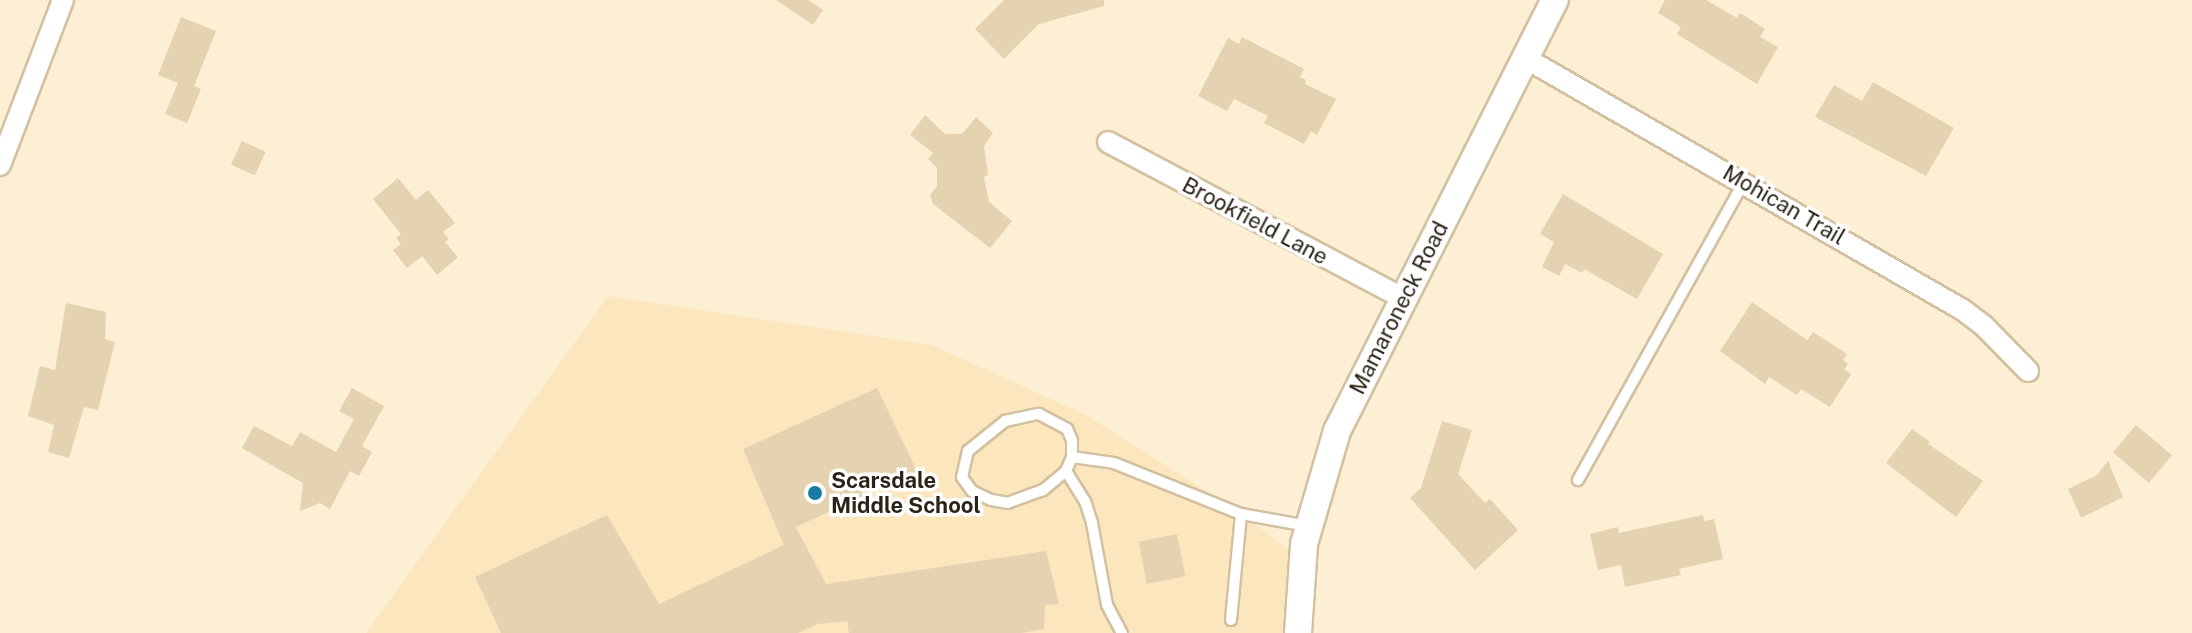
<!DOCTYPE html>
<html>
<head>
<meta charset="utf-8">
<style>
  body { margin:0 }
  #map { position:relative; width:2192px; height:633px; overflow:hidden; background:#fdefd4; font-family:"Public Sans",sans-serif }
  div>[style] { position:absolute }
  .built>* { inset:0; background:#fce6be }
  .building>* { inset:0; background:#e4d2b1; transform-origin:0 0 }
  .roads { filter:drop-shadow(2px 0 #d2c0a0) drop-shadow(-2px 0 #d2c0a0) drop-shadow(0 2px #d2c0a0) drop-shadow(0 -2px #d2c0a0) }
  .service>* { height:10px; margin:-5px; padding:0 5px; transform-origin:5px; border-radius:5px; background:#fff }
  .minor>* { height:20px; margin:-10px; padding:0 10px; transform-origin:10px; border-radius:10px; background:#fff }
  .tertiary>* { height:26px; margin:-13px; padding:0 13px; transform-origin:13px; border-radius:13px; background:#fff }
  .dots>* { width:22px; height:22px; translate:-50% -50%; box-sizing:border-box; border:4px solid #fff; border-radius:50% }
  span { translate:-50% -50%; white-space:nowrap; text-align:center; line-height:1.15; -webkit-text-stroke:7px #fff; paint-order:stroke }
  .street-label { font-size:22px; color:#2a2317 }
  .poi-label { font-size:22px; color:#2a2317; font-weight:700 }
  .left { translate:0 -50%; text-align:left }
</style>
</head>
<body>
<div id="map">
  <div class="built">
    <div style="clip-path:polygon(608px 296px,932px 345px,1086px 415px,1241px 513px,1288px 550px,1284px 633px,366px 633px)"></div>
  </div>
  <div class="building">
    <div style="clip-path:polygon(776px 0,808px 0,823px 10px,813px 25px)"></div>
    <div style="clip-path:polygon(1004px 0,1104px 0,1104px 6px,1039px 24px,1004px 59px,975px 29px)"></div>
    <div style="clip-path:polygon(1665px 0,1706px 0,1737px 18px,1740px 13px,1765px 29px,1760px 37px,1778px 47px,1757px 84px,1677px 34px,1681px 27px,1658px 13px)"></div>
    <div style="clip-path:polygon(181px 17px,216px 31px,194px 86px,201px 89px,187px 123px,165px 114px,178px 83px,158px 75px)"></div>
    <div style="clip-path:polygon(1242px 37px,1304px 69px,1300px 77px,1306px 80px,1305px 84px,1336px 99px,1317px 135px,1311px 131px,1304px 144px,1264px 123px,1268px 116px,1234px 99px,1227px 111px,1198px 96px,1228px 38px,1239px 44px)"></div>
    <div style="clip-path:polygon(1873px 82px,1954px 128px,1926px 176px,1815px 117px,1834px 85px,1862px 101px)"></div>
    <div style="clip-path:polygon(925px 115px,945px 134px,962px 134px,976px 117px,993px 133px,984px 146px,988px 175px,984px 177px,989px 202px,1012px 221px,990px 248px,933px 204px,930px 195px,937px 186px,937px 168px,928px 159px,933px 153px,910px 135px)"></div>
    <div style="left:242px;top:141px;width:26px;height:26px;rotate:25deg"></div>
    <div style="clip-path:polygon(398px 178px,416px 200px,428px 190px,455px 223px,443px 232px,449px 239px,445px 242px,458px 257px,437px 275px,422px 256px,407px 268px,393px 250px,401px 244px,396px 238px,401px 234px,373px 199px)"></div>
    <div style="clip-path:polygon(1563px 194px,1663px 254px,1637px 299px,1584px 269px,1582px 273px,1565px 264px,1559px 276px,1542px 267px,1554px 242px,1540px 234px)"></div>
    <div style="clip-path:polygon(1752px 302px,1807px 340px,1813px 332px,1847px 354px,1843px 360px,1848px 364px,1844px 369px,1851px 374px,1830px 407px,1801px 389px,1797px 395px,1769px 377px,1765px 384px,1720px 351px)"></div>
    <div style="clip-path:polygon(66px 303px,106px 312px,105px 339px,115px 342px,98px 410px,84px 407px,69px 458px,48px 452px,54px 425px,28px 416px,40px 366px,55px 370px)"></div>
    <div style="clip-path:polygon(352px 388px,384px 406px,362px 446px,372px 452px,359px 476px,350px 471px,330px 509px,320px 503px,300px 511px,303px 483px,242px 448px,254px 426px,292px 446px,300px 432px,336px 452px,354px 419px,339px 411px)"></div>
    <div style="clip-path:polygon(877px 388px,917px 471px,796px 527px,826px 584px,1046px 551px,1059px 604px,1045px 605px,1044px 629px,1022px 633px,849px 633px,847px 621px,818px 624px,798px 633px,501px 633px,475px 577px,607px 515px,659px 604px,784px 545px,743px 449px)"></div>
    <div style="clip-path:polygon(1442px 421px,1472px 430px,1458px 474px,1485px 503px,1490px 499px,1518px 530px,1475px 570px,1410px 498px,1421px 488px)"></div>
    <div style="left:2136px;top:425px;width:47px;height:36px;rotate:40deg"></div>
    <div style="clip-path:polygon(1912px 429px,1930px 442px,1928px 444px,1983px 481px,1956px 517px,1886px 463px)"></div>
    <div style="clip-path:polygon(2108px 461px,2123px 497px,2081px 518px,2068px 489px,2097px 475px)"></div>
    <div style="clip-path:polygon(1703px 515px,1704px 521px,1714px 519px,1723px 559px,1679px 569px,1681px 575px,1625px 587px,1621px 565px,1598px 570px,1590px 534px,1618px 527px,1619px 533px)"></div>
    <div style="left:1177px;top:534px;width:43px;height:39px;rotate:79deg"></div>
  </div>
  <div class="roads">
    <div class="service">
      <div style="left:1039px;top:414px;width:32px;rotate:28deg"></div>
      <div style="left:1067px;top:429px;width:12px;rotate:66deg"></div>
      <div style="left:1072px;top:440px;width:17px;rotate:90deg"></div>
      <div style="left:1072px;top:457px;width:15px;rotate:113deg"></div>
      <div style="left:1066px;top:471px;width:30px;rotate:140deg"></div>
      <div style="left:1043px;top:490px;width:37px;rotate:160deg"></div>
      <div style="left:1008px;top:503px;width:17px;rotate:-170deg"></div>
      <div style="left:991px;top:500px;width:21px;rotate:-155deg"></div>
      <div style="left:972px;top:491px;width:17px;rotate:-126deg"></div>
      <div style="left:962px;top:477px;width:27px;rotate:-77deg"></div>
      <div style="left:968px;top:451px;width:48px;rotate:-39deg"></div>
      <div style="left:1005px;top:421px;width:35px;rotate:-12deg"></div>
      <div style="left:1072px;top:457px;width:42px;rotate:8.1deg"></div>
      <div style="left:1114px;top:463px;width:137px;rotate:21.9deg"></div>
      <div style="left:1241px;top:514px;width:68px;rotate:10.2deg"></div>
      <div style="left:1066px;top:471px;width:36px;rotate:58deg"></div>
      <div style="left:1085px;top:501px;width:23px;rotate:72deg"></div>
      <div style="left:1092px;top:523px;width:83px;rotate:79.6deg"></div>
      <div style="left:1107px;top:605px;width:32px;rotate:62deg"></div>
      <div style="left:1578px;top:480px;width:340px;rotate:-60.9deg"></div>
      <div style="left:1231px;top:620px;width:106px;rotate:-84.6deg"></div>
    </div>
    <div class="minor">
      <div style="left:1525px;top:58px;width:505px;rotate:29.91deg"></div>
      <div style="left:1963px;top:310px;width:26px;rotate:37deg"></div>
      <div style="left:1984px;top:326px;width:63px;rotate:45.6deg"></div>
      <div style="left:1108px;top:142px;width:334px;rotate:27.9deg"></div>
      <div style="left:0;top:165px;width:177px;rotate:-69.1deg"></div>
    </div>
    <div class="tertiary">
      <div style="left:1298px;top:633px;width:89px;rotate:-86.1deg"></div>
      <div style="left:1304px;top:544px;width:118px;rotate:-73.7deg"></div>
      <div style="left:1337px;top:431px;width:483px;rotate:-63.2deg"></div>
    </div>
  </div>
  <div class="dots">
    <div style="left:815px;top:493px;background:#187ca7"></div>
  </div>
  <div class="street-label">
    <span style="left:1784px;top:205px;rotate:30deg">Mohican Trail</span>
    <span style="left:1255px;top:221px;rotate:28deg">Brookfield Lane</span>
    <span style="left:1399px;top:308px;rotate:-63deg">Mamaroneck Road</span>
  </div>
  <div class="poi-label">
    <span class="left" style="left:831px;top:493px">Scarsdale<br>Middle School</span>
  </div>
</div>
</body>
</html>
